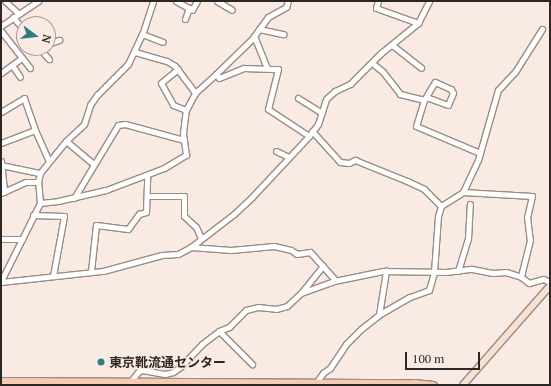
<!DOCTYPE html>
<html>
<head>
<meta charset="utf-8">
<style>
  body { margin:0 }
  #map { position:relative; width:551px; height:386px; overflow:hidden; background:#f9ebe3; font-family:"PT Serif","Noto Sans JP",serif }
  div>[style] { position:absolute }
  .roads { filter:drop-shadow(1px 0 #998c85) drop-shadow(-1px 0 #998c85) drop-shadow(0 1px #998c85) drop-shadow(0 -1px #998c85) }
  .minor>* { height:5px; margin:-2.5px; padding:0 2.5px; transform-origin:2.5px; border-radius:2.5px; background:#fff }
  .major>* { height:6px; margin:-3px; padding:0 3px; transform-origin:3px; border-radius:3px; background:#fae0d0 }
  .highway>* { height:7px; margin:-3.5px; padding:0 3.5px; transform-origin:3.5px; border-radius:3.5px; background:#f7cbb1 }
  .dots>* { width:11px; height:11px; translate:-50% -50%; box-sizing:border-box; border:2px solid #f9ebe3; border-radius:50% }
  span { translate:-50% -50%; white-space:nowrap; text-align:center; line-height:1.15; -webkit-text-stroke:3px #f9ebe3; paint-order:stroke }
  .poi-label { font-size:13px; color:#2c2724; font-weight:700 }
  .left { translate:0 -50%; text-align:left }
  .frame { position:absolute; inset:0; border:2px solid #2c2724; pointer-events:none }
  .north { position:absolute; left:16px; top:16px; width:40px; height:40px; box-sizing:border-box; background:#f9ebe3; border:1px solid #a79d97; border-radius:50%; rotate:105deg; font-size:11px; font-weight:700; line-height:16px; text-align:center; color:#2c2724 }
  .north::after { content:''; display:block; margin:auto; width:14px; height:18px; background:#327b81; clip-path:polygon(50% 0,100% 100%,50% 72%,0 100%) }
  .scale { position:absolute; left:405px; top:352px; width:75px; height:18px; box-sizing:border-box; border:2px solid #2c2724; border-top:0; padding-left:5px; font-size:12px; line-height:14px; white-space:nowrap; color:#2c2724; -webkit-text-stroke:3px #f9ebe3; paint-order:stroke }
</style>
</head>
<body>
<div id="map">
  <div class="roads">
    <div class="minor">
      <div style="left:5px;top:1px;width:18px;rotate:43deg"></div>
      <div style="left:176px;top:1px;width:18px;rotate:29deg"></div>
      <div style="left:192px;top:10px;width:10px;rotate:-61deg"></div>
      <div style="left:217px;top:1px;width:17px;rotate:31deg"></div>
      <div style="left:378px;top:1px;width:7px;rotate:106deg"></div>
      <div style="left:376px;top:8px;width:45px;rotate:19.7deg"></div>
      <div style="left:13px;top:17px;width:17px;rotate:50deg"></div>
      <div style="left:185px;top:19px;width:12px;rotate:-70deg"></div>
      <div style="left:1px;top:26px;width:45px;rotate:-34deg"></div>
      <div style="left:259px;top:29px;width:25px;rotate:12deg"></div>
      <div style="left:1px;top:31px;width:47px;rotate:51.9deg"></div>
      <div style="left:142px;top:34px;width:22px;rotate:21deg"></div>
      <div style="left:254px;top:36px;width:35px;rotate:68deg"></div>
      <div style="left:48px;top:44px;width:12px;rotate:-20deg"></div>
      <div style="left:392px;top:45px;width:37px;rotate:38deg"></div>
      <div style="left:39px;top:48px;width:15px;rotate:48deg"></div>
      <div style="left:135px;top:52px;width:33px;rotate:16deg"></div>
      <div style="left:167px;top:61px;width:9px;rotate:32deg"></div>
      <div style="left:175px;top:66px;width:34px;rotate:53deg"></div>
      <div style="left:372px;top:63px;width:14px;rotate:39deg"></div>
      <div style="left:383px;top:72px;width:28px;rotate:52deg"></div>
      <div style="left:400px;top:94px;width:25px;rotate:14deg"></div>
      <div style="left:424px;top:100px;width:27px;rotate:107deg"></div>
      <div style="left:416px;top:126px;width:69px;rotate:22.9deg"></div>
      <div style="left:12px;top:65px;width:14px;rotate:56deg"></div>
      <div style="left:178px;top:69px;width:22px;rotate:141deg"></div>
      <div style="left:161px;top:83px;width:25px;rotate:61deg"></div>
      <div style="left:173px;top:105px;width:14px;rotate:21deg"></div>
      <div style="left:1px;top:73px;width:26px;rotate:-36deg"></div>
      <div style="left:216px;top:74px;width:50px;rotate:-44.2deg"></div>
      <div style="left:252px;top:39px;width:27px;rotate:-54deg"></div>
      <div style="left:268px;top:17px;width:21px;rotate:-29deg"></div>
      <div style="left:286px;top:7px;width:6px;rotate:-72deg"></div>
      <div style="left:298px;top:98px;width:28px;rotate:32deg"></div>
      <div style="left:424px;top:100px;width:21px;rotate:-59deg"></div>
      <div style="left:435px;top:82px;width:17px;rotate:24deg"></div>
      <div style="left:451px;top:89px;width:4px;rotate:63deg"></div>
      <div style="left:453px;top:93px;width:13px;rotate:113deg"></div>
      <div style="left:448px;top:105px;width:23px;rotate:-160deg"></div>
      <div style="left:1px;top:112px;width:27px;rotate:-31deg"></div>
      <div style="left:24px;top:98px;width:34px;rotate:71deg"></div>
      <div style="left:35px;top:130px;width:34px;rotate:66deg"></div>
      <div style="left:312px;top:131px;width:42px;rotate:47.9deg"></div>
      <div style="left:340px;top:162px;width:9px;rotate:6deg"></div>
      <div style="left:349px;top:163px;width:7px;rotate:-27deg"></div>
      <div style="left:355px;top:160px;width:56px;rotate:22deg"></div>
      <div style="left:407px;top:181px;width:19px;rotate:25deg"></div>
      <div style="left:424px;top:189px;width:24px;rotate:45deg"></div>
      <div style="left:66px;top:141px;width:35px;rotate:40deg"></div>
      <div style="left:1px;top:143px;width:36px;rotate:-21deg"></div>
      <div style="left:276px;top:151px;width:14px;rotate:25deg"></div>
      <div style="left:1px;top:161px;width:31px;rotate:84deg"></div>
      <div style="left:1px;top:165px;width:40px;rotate:12deg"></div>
      <div style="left:463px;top:192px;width:69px;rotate:3.3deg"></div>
      <div style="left:532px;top:196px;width:22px;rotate:103deg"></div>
      <div style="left:527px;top:217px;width:23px;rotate:83deg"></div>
      <div style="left:530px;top:240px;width:38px;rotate:104deg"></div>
      <div style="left:1px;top:193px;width:27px;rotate:-24deg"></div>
      <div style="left:26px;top:182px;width:12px"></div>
      <div style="left:147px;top:196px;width:37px"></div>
      <div style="left:184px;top:196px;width:20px;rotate:90deg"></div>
      <div style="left:184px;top:216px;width:16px;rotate:43deg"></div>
      <div style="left:196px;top:227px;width:12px;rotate:66deg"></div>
      <div style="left:74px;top:198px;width:85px;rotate:-58.9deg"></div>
      <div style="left:118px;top:125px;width:7px;rotate:-8deg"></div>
      <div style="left:125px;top:124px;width:61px;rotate:15.2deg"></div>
      <div style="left:40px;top:203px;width:18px;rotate:-6deg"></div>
      <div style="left:58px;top:201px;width:49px;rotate:-12.9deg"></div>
      <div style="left:106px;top:190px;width:62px;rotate:-20.8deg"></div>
      <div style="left:164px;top:168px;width:26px;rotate:-31deg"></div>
      <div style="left:186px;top:155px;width:22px;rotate:-98deg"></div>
      <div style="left:183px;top:133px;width:23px;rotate:-83deg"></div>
      <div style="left:186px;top:110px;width:19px;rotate:-62deg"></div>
      <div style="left:195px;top:93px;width:28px;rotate:-42deg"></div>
      <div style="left:216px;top:74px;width:5px;rotate:53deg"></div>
      <div style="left:219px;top:78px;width:27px;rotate:-22deg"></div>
      <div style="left:244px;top:68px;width:34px;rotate:2deg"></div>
      <div style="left:278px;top:69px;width:41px;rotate:104deg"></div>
      <div style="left:268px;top:109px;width:49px;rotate:33.4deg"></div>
      <div style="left:33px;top:215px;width:31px;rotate:2deg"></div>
      <div style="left:64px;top:216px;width:61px;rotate:100.4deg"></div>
      <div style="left:1px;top:239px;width:21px"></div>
      <div style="left:191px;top:247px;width:40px;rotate:4.3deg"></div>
      <div style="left:231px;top:250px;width:43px;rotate:-5.3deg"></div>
      <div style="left:274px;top:246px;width:17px;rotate:13deg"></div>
      <div style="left:291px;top:250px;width:7px;rotate:34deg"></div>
      <div style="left:297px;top:254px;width:13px;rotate:-9deg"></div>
      <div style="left:310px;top:252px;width:38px;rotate:48deg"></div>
      <div style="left:91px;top:271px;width:46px;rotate:-83.8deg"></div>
      <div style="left:96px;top:225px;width:32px;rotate:7deg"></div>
      <div style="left:128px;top:229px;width:19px;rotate:-54deg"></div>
      <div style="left:139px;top:214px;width:7px;rotate:-16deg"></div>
      <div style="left:146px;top:212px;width:36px;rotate:-88deg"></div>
      <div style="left:458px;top:271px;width:34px;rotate:-73deg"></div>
      <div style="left:468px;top:239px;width:35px;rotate:-87deg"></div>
      <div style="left:1px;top:281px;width:87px;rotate:-63.4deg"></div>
      <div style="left:40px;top:203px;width:21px;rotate:-95deg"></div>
      <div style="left:38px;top:182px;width:9px;rotate:-77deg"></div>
      <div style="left:40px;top:173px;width:41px;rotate:-50.9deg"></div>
      <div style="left:66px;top:141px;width:25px;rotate:-43deg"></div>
      <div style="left:84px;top:124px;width:20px;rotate:-72deg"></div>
      <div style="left:90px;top:105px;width:12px;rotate:-55deg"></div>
      <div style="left:97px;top:95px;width:44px;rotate:-45deg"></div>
      <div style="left:128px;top:64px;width:38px;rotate:-65deg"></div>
      <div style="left:144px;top:29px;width:29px;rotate:-72deg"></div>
      <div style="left:1px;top:282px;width:103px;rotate:-6.2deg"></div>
      <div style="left:103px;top:271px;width:61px;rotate:-15.2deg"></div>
      <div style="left:162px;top:255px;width:16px;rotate:-4deg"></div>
      <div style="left:178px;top:254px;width:15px;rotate:-28deg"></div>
      <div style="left:191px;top:247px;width:54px;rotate:-37.5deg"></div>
      <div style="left:234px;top:214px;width:25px;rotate:-43deg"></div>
      <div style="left:252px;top:197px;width:83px;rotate:-46.9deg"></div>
      <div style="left:309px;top:136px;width:15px;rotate:-53deg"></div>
      <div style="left:318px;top:124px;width:26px;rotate:-72deg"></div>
      <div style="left:326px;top:99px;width:12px;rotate:-42deg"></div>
      <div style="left:335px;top:91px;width:17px;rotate:-25deg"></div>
      <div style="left:350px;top:84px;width:44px;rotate:-45deg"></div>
      <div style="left:381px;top:53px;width:48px;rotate:-39deg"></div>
      <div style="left:418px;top:23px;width:25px;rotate:-63deg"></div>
      <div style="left:301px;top:293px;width:35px;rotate:-51deg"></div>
      <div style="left:379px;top:315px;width:45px;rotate:-81deg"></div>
      <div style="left:219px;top:331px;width:47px;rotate:45deg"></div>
      <div style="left:130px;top:382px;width:14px;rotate:-51deg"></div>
      <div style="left:139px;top:371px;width:3px;rotate:-18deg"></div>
      <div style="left:142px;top:370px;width:23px;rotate:10deg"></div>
      <div style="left:165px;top:374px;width:8px;rotate:-14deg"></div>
      <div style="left:173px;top:372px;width:9px;rotate:-36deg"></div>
      <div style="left:180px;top:367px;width:32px;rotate:-46deg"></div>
      <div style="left:202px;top:344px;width:21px;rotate:-37deg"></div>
      <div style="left:219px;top:331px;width:11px;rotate:-22deg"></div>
      <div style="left:229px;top:327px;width:24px;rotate:-45deg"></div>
      <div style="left:246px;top:310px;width:12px;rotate:-14deg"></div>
      <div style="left:258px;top:307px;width:18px;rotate:6deg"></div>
      <div style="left:276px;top:309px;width:11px;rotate:-15deg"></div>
      <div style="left:287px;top:306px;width:19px;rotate:-43deg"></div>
      <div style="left:301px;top:293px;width:35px;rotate:-20deg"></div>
      <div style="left:334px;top:281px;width:50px;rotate:-11.5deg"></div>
      <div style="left:383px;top:271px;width:63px;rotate:0.9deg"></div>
      <div style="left:446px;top:272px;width:26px;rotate:-7deg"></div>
      <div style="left:472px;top:269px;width:21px;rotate:11deg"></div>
      <div style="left:493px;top:273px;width:13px;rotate:-4deg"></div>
      <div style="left:506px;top:272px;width:16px;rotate:18deg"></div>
      <div style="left:521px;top:277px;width:10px;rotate:37deg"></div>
      <div style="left:529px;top:283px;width:15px;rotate:-16deg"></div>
      <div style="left:543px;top:279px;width:8px;rotate:23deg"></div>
      <div style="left:315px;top:384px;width:14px;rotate:-54deg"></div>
      <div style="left:323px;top:373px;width:9px;rotate:-36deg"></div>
      <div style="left:330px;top:368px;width:29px;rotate:-56deg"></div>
      <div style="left:346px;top:344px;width:21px;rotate:-45deg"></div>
      <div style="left:361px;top:329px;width:24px;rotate:-38deg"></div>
      <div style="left:380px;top:314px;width:34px;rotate:-30deg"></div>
      <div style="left:410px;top:297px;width:20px;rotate:-20deg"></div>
      <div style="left:429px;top:290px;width:19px;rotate:-74deg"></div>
      <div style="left:434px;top:272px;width:56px;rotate:-85.9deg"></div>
      <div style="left:438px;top:216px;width:10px;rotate:-73deg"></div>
      <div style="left:441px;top:206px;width:26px;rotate:-32deg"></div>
      <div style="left:463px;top:192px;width:35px;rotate:-65deg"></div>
      <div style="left:478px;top:160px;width:73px;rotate:-74.1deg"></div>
      <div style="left:498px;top:90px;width:25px;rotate:-47deg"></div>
      <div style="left:515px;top:72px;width:51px;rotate:-57.9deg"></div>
    </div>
    <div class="major">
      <div style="left:463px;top:385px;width:132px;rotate:-48.7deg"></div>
    </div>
    <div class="highway">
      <div style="left:1px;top:381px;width:413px;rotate:0.3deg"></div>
      <div style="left:414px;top:383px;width:19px;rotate:6deg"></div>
    </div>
  </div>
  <div class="dots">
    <div style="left:101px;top:362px;background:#327b81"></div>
  </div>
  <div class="poi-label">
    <span class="left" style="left:109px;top:362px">東京靴流通センター</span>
  </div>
  <div class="frame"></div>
  <div class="north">N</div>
  <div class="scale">100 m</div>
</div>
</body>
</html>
